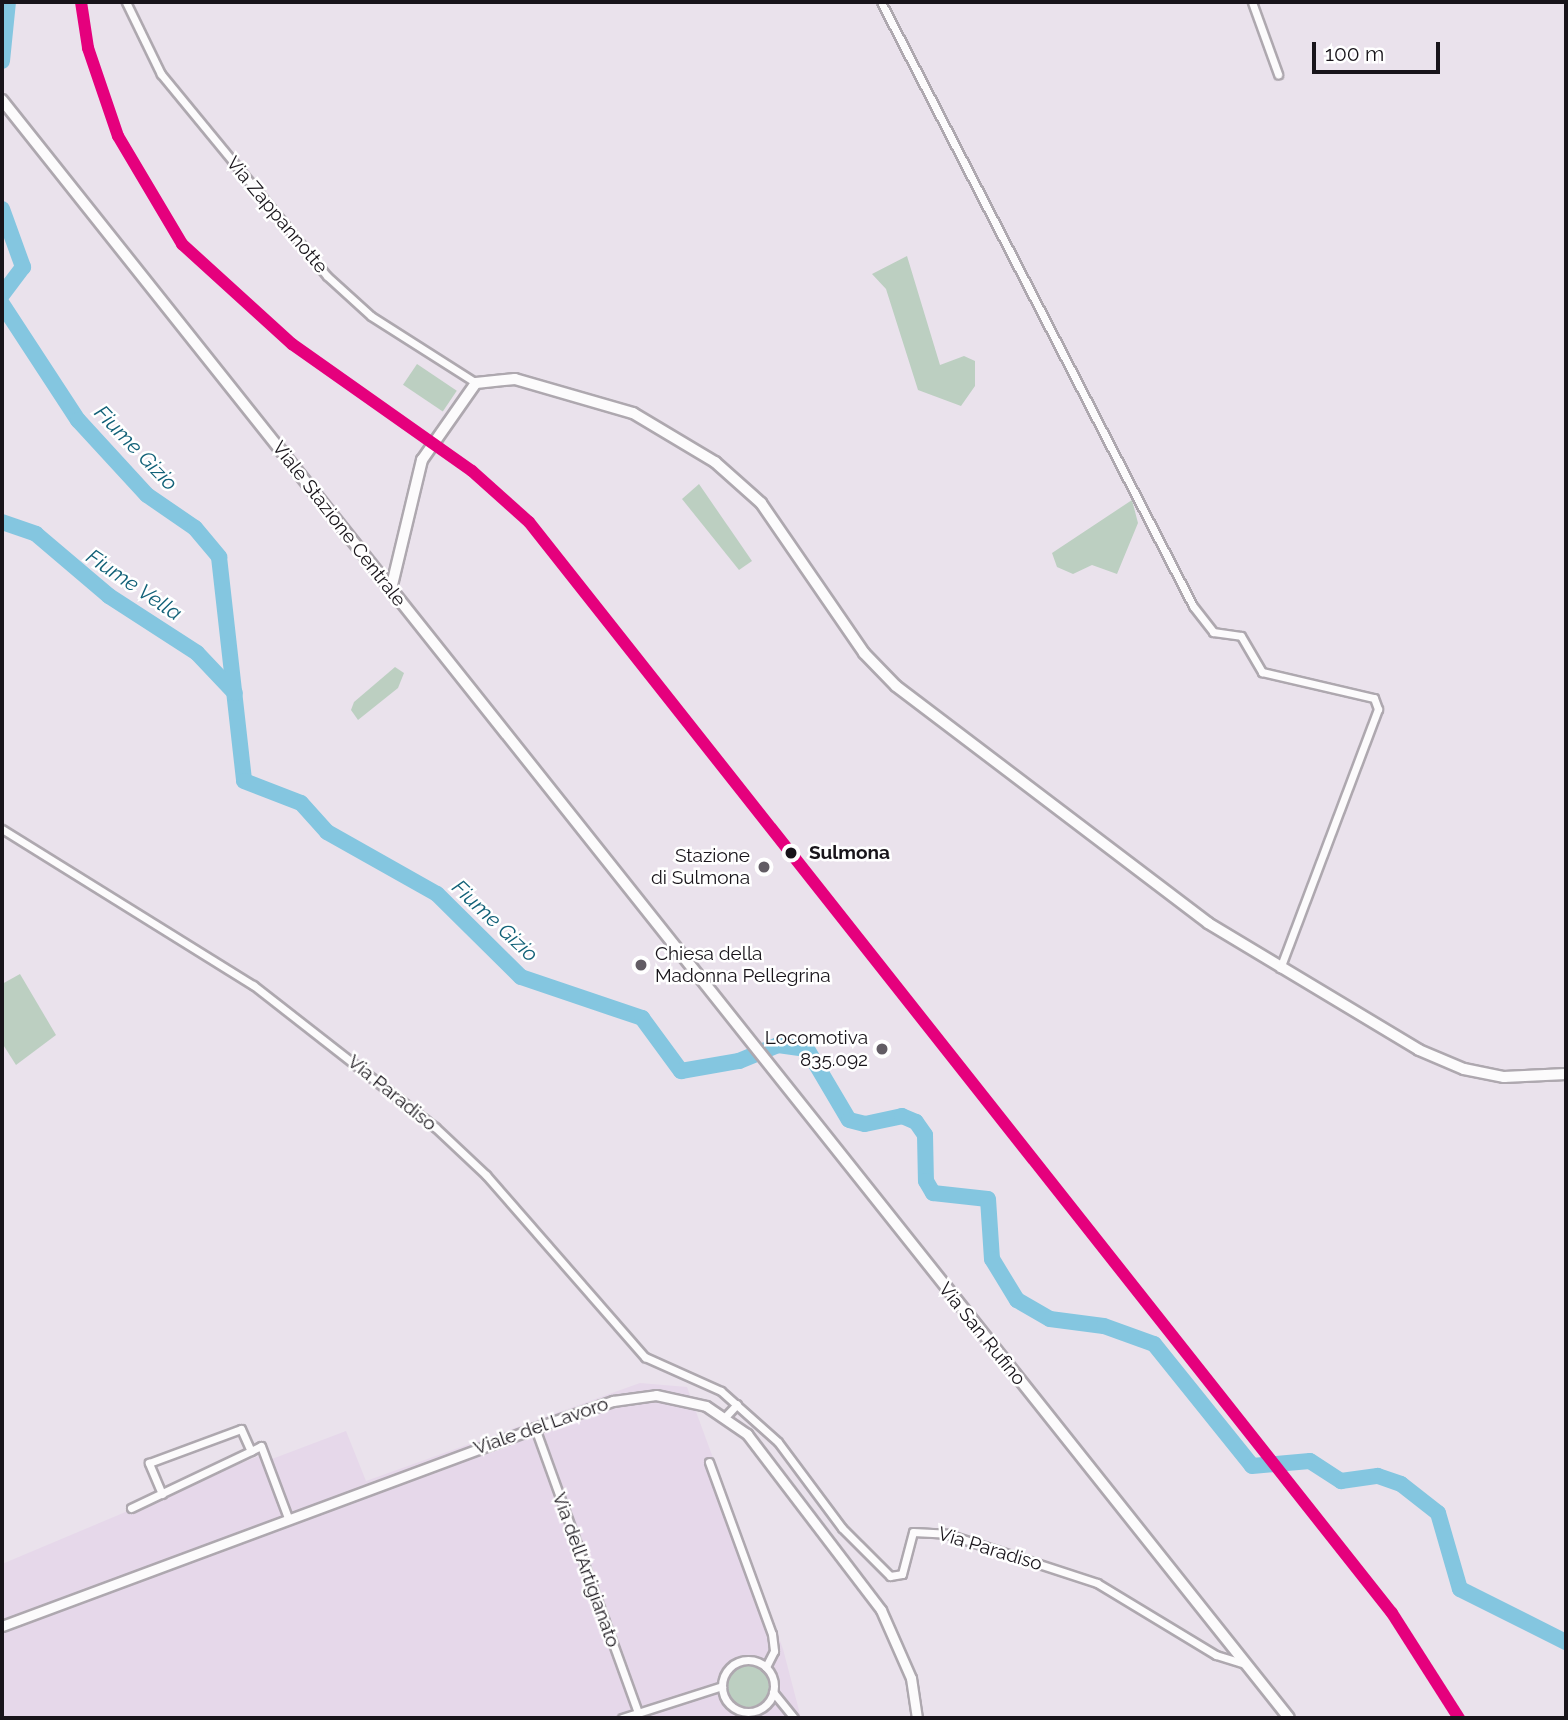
<!DOCTYPE html>
<html>
<head>
<meta charset="utf-8">
<style>
  body { margin:0 }
  #map { position:relative; width:1568px; height:1720px; overflow:hidden; background:#eae2ec; font-family:Raleway,sans-serif }
  div>[style] { position:absolute }
  .built>* { inset:0; background:#e6d8ea }
  .green>* { inset:0; background:#bccfc1; transform-origin:0 0 }
  .round { border-radius:50% }
  .river>* { height:16px; margin:-8px; padding:0 8px; transform-origin:8px; border-radius:8px; background:#84c6e0 }
  .roads { filter:drop-shadow(2px 0 #aea8af) drop-shadow(-2px 0 #aea8af) drop-shadow(0 2px #aea8af) drop-shadow(0 -2px #aea8af) }
  .minor>* { height:7px; margin:-3.5px; padding:0 3.5px; transform-origin:3.5px; border-radius:3.5px; background:#fcfbfc }
  .minor>.ring { margin:-3.5px; padding:0; box-sizing:content-box; background:none; border:7px solid #fcfbfc; border-radius:50% }
  .tertiary>* { height:9px; margin:-4.5px; padding:0 4.5px; transform-origin:4.5px; border-radius:4.5px; background:#fcfbfc }
  .secondary>* { height:10px; margin:-5px; padding:0 5px; transform-origin:5px; border-radius:5px; background:#fcfbfc }
  .rail-1>* { height:12px; margin:-6px; padding:0 6px; transform-origin:6px; border-radius:6px; background:#e5007d }
  .dots>* { width:19px; height:19px; translate:-50% -50%; box-sizing:border-box; border:4px solid #fff; border-radius:50% }
  span { translate:-50% -50%; white-space:nowrap; text-align:center; line-height:1.15; -webkit-text-stroke:5px #fff; paint-order:stroke }
  .street-label { font-size:19px; color:#18141a }
  .stop-label { font-size:19px; color:#18141a; font-weight:700 }
  .left { translate:0 -50%; text-align:left }
  .poi-label { font-size:19px; color:#18141a }
  .right { translate:-100% -50%; text-align:right }
  .water-label { font-size:21px; color:#126178; font-style:italic }
  .frame { position:absolute; inset:0; border:4px solid #18141a; pointer-events:none }
  .scale { position:absolute; left:1312px; top:42px; width:128px; height:32px; box-sizing:border-box; border:4px solid #18141a; border-top:0; padding-left:9px; font-size:21px; line-height:24px; white-space:nowrap; color:#18141a; -webkit-text-stroke:5px #fff; paint-order:stroke }
</style>
</head>
<body>
<div id="map">
  <div class="built">
    <div style="clip-path:polygon(640px 1383px,687px 1387px,783px 1649px,801px 1718px,2px 1718px,2px 1564px,268px 1452px,272px 1459px,346px 1431px,366px 1481px)"></div>
  </div>
  <div class="green">
    <div style="clip-path:polygon(907px 256px,940px 365px,964px 356px,975px 361px,975px 386px,961px 406px,918px 390px,886px 289px,872px 274px)"></div>
    <div style="left:417px;top:364px;width:48px;height:25px;rotate:34deg"></div>
    <div style="clip-path:polygon(699px 484px,752px 561px,739px 570px,682px 499px)"></div>
    <div style="clip-path:polygon(1132px 500px,1138px 523px,1117px 574px,1092px 565px,1073px 574px,1057px 567px,1052px 553px)"></div>
    <div style="clip-path:polygon(395px 667px,404px 673px,398px 688px,358px 720px,351px 710px,354px 702px)"></div>
    <div style="clip-path:polygon(20px 974px,56px 1035px,16px 1065px,2px 1043px,2px 984px)"></div>
    <div class="round" style="left:727px;top:1665px;width:42px;height:42px"></div>
  </div>
  <div class="river">
    <div style="left:2px;top:61px;width:59px;rotate:-84.2deg"></div>
    <div style="left:2px;top:209px;width:62px;rotate:70.1deg"></div>
    <div style="left:23px;top:267px;width:35px;rotate:127deg"></div>
    <div style="left:2px;top:304px;width:139px;rotate:56.8deg"></div>
    <div style="left:78px;top:420px;width:102px;rotate:47.4deg"></div>
    <div style="left:147px;top:495px;width:58px;rotate:34.5deg"></div>
    <div style="left:195px;top:528px;width:38px;rotate:50deg"></div>
    <div style="left:219px;top:557px;width:225px;rotate:83.6deg"></div>
    <div style="left:244px;top:781px;width:61px;rotate:21.1deg"></div>
    <div style="left:301px;top:803px;width:39px;rotate:48deg"></div>
    <div style="left:327px;top:832px;width:126px;rotate:29.4deg"></div>
    <div style="left:437px;top:894px;width:118px;rotate:44.7deg"></div>
    <div style="left:521px;top:977px;width:128px;rotate:18.7deg"></div>
    <div style="left:642px;top:1018px;width:66px;rotate:53.7deg"></div>
    <div style="left:681px;top:1071px;width:59px;rotate:-9.8deg"></div>
    <div style="left:739px;top:1061px;width:42px;rotate:-22.3deg"></div>
    <div style="left:778px;top:1045px;width:29px;rotate:8deg"></div>
    <div style="left:807px;top:1049px;width:82px;rotate:59.4deg"></div>
    <div style="left:849px;top:1120px;width:16px;rotate:14deg"></div>
    <div style="left:865px;top:1124px;width:38px;rotate:-12deg"></div>
    <div style="left:902px;top:1116px;width:15px;rotate:23deg"></div>
    <div style="left:916px;top:1122px;width:16px;rotate:55deg"></div>
    <div style="left:925px;top:1135px;width:46px;rotate:88.8deg"></div>
    <div style="left:926px;top:1181px;width:14px;rotate:60deg"></div>
    <div style="left:933px;top:1193px;width:55px;rotate:6.2deg"></div>
    <div style="left:988px;top:1199px;width:60px;rotate:86.2deg"></div>
    <div style="left:992px;top:1259px;width:48px;rotate:58.6deg"></div>
    <div style="left:1017px;top:1300px;width:38px;rotate:30deg"></div>
    <div style="left:1050px;top:1319px;width:54px;rotate:7.4deg"></div>
    <div style="left:1104px;top:1326px;width:53px;rotate:19.8deg"></div>
    <div style="left:1154px;top:1344px;width:156px;rotate:51.2deg"></div>
    <div style="left:1252px;top:1466px;width:58px;rotate:-4.9deg"></div>
    <div style="left:1310px;top:1461px;width:37px;rotate:33deg"></div>
    <div style="left:1341px;top:1481px;width:37px;rotate:-8deg"></div>
    <div style="left:1378px;top:1476px;width:24px;rotate:19deg"></div>
    <div style="left:1401px;top:1484px;width:47px;rotate:38.1deg"></div>
    <div style="left:1438px;top:1513px;width:79px;rotate:73.9deg"></div>
    <div style="left:1460px;top:1589px;width:119px;rotate:26.6deg"></div>
    <div style="left:2px;top:522px;width:36px;rotate:19deg"></div>
    <div style="left:36px;top:534px;width:96px;rotate:40.3deg"></div>
    <div style="left:109px;top:596px;width:105px;rotate:32.9deg"></div>
    <div style="left:197px;top:653px;width:55px;rotate:46.5deg"></div>
  </div>
  <div class="roads">
    <div class="minor">
      <div style="left:126px;top:2px;width:80px;rotate:64.1deg"></div>
      <div style="left:161px;top:74px;width:261px;rotate:50.6deg"></div>
      <div style="left:327px;top:276px;width:59px;rotate:42.3deg"></div>
      <div style="left:371px;top:316px;width:125px;rotate:32.5deg"></div>
      <div style="left:881px;top:2px;width:680px;rotate:62.68deg"></div>
      <div style="left:1193px;top:606px;width:33px;rotate:52deg"></div>
      <div style="left:1213px;top:632px;width:28px;rotate:8deg"></div>
      <div style="left:1241px;top:636px;width:42px;rotate:59.7deg"></div>
      <div style="left:1262px;top:672px;width:115px;rotate:13.1deg"></div>
      <div style="left:1374px;top:698px;width:12px;rotate:70deg"></div>
      <div style="left:1378px;top:709px;width:277px;rotate:110.7deg"></div>
      <div style="left:1252px;top:2px;width:77px;rotate:70.1deg"></div>
      <div style="left:2px;top:829px;width:296px;rotate:31.9deg"></div>
      <div style="left:253px;top:985px;width:231px;rotate:38deg"></div>
      <div style="left:435px;top:1127px;width:70px;rotate:43.3deg"></div>
      <div style="left:486px;top:1175px;width:242px;rotate:48.9deg"></div>
      <div style="left:645px;top:1357px;width:83px;rotate:24.1deg"></div>
      <div style="left:721px;top:1391px;width:76px;rotate:41.8deg"></div>
      <div style="left:778px;top:1442px;width:107px;rotate:53.3deg"></div>
      <div style="left:842px;top:1528px;width:68px;rotate:45deg"></div>
      <div style="left:890px;top:1576px;width:12px;rotate:-9deg"></div>
      <div style="left:902px;top:1574px;width:43px;rotate:-75.3deg"></div>
      <div style="left:913px;top:1532px;width:34px;rotate:3deg"></div>
      <div style="left:947px;top:1534px;width:158px;rotate:18.1deg"></div>
      <div style="left:1097px;top:1583px;width:139px;rotate:31.2deg"></div>
      <div style="left:1216px;top:1655px;width:31px;rotate:17deg"></div>
      <div style="left:726px;top:1416px;width:16px;rotate:-47deg"></div>
      <div style="left:535px;top:1428px;width:303px;rotate:70.1deg"></div>
      <div style="left:709px;top:1462px;width:183px;rotate:69.9deg"></div>
      <div style="left:772px;top:1634px;width:17px;rotate:83deg"></div>
      <div style="left:774px;top:1651px;width:18px;rotate:117deg"></div>
      <div style="left:162px;top:1494px;width:34px;rotate:-113deg"></div>
      <div style="left:149px;top:1463px;width:98px;rotate:-20.3deg"></div>
      <div style="left:241px;top:1429px;width:24px;rotate:66deg"></div>
      <div style="left:251px;top:1451px;width:11px;rotate:-27deg"></div>
      <div style="left:261px;top:1446px;width:77px;rotate:69.4deg"></div>
      <div style="left:131px;top:1508px;width:133px;rotate:-25.4deg"></div>
      <div class="ring" style="left:722px;top:1660px;width:45px;height:45px"></div>
      <div style="left:773px;top:1692px;width:33px;rotate:51deg"></div>
      <div style="left:622px;top:1718px;width:105px;rotate:-17.7deg"></div>
    </div>
    <div class="tertiary">
      <div style="left:2px;top:1626px;width:569px;rotate:-20.38deg"></div>
      <div style="left:535px;top:1428px;width:83px;rotate:-19.1deg"></div>
      <div style="left:613px;top:1401px;width:43px;rotate:-7.9deg"></div>
      <div style="left:656px;top:1395px;width:51px;rotate:12.4deg"></div>
      <div style="left:706px;top:1406px;width:50px;rotate:34.3deg"></div>
      <div style="left:747px;top:1434px;width:221px;rotate:52.7deg"></div>
      <div style="left:881px;top:1610px;width:74px;rotate:66.2deg"></div>
      <div style="left:911px;top:1678px;width:40px;rotate:81.5deg"></div>
    </div>
    <div class="secondary">
      <div style="left:2px;top:100px;width:2067px;rotate:51.5deg"></div>
      <div style="left:391px;top:589px;width:133px;rotate:-76.5deg"></div>
      <div style="left:422px;top:460px;width:94px;rotate:-55deg"></div>
      <div style="left:476px;top:383px;width:39px;rotate:-6deg"></div>
      <div style="left:515px;top:379px;width:123px;rotate:16.1deg"></div>
      <div style="left:633px;top:413px;width:96px;rotate:30.9deg"></div>
      <div style="left:715px;top:462px;width:62px;rotate:41.7deg"></div>
      <div style="left:761px;top:503px;width:182px;rotate:55.5deg"></div>
      <div style="left:864px;top:653px;width:46px;rotate:45.9deg"></div>
      <div style="left:896px;top:686px;width:392px;rotate:37.2deg"></div>
      <div style="left:1208px;top:923px;width:246px;rotate:31deg"></div>
      <div style="left:1419px;top:1050px;width:49px;rotate:22.9deg"></div>
      <div style="left:1464px;top:1069px;width:41px;rotate:11.3deg"></div>
      <div style="left:1504px;top:1077px;width:62px;rotate:-2.8deg"></div>
    </div>
  </div>
  <div class="rail-1">
    <div style="left:81px;top:2px;width:47px;rotate:81.3deg"></div>
    <div style="left:88px;top:48px;width:93px;rotate:71.2deg"></div>
    <div style="left:118px;top:136px;width:126px;rotate:59.3deg"></div>
    <div style="left:182px;top:244px;width:149px;rotate:42.3deg"></div>
    <div style="left:292px;top:344px;width:220px;rotate:35.2deg"></div>
    <div style="left:472px;top:471px;width:76px;rotate:41.8deg"></div>
    <div style="left:529px;top:522px;width:1391px;rotate:51.66deg"></div>
    <div style="left:1392px;top:1613px;width:125px;rotate:57.5deg"></div>
  </div>
  <div class="dots">
    <div style="left:791px;top:853px;background:#18141a"></div>
    <div style="left:764px;top:867px;background:#625c64"></div>
    <div style="left:641px;top:965px;background:#625c64"></div>
    <div style="left:882px;top:1049px;background:#625c64"></div>
  </div>
  <div class="street-label">
    <span style="left:277px;top:215px;rotate:50deg">Via Zappannotte</span>
    <span style="left:339px;top:524px;rotate:52deg">Viale Stazione Centrale</span>
    <span style="left:392px;top:1093px;rotate:39deg">Via Paradiso</span>
    <span style="left:982px;top:1334px;rotate:51deg">Via San Rufino</span>
    <span style="left:541px;top:1426px;rotate:-19deg">Viale del Lavoro</span>
    <span style="left:990px;top:1549px;rotate:17deg">Via Paradiso</span>
    <span style="left:586px;top:1570px;rotate:70deg">Via dell'Artigianato</span>
  </div>
  <div class="stop-label">
    <span class="left" style="left:809px;top:853px">Sulmona</span>
  </div>
  <div class="poi-label">
    <span class="right" style="left:750px;top:867px">Stazione<br>di Sulmona</span>
    <span class="left" style="left:655px;top:965px">Chiesa della<br>Madonna Pellegrina</span>
    <span class="right" style="left:868px;top:1049px">Locomotiva<br>835.092</span>
  </div>
  <div class="water-label">
    <span style="left:136px;top:448px;rotate:46deg">Fiume Gizio</span>
    <span style="left:134px;top:585px;rotate:34deg">Fiume Vella</span>
    <span style="left:495px;top:921px;rotate:43deg">Fiume Gizio</span>
  </div>
  <div class="frame"></div>
  <div class="scale">100 m</div>
</div>
</body>
</html>
